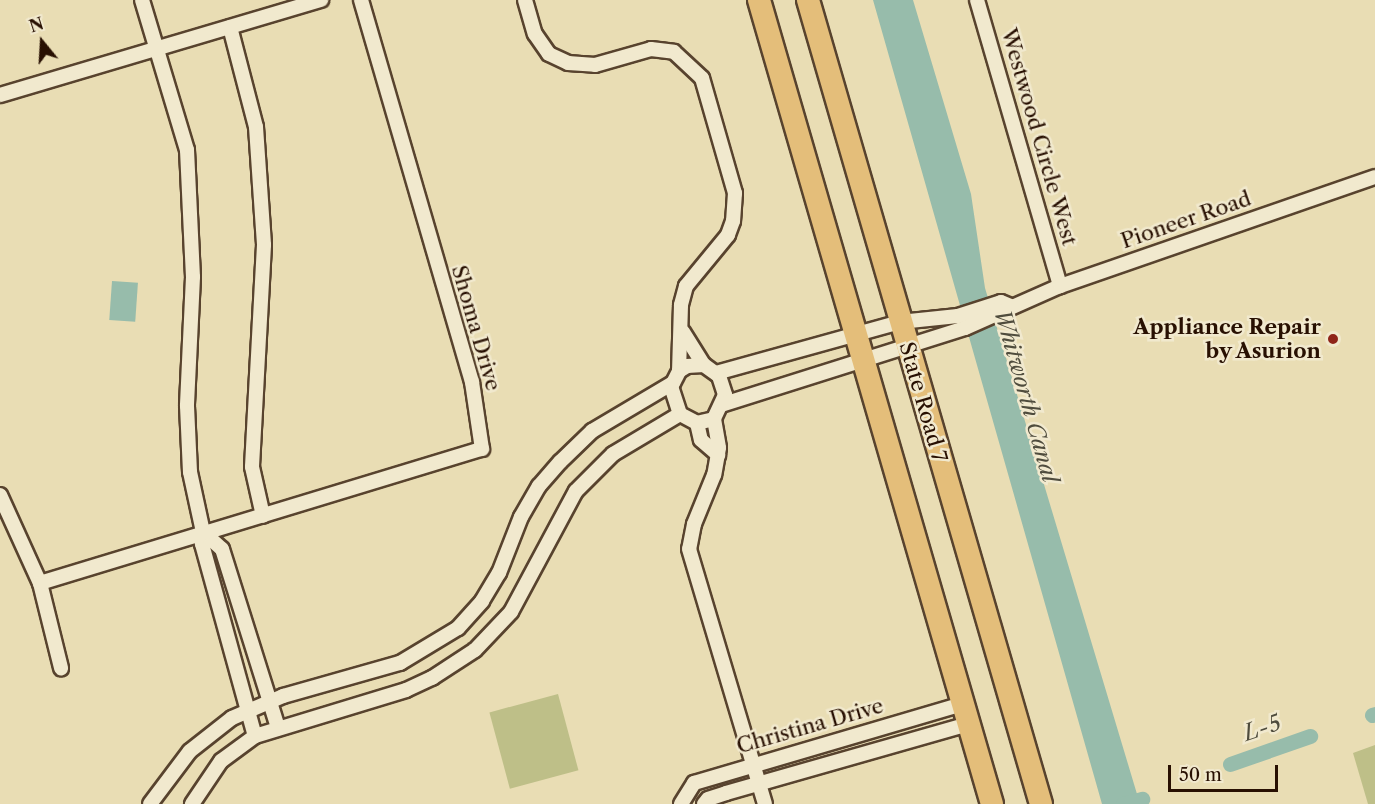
<!DOCTYPE html>
<html>
<head>
<meta charset="utf-8">
<style>
  body { margin:0 }
  #map { position:relative; width:1375px; height:804px; overflow:hidden; background:#e9ddb4; font-family:"Libre Caslon Text",serif }
  div>[style] { position:absolute }
  .green>* { inset:0; background:#bebf88; transform-origin:0 0 }
  .water>* { inset:0; background:#97bcab; transform-origin:0 0 }
  .canal>* { height:15px; margin:-7.5px; padding:0 7.5px; transform-origin:7.5px; border-radius:7.5px; background:#97bcab }
  .roads { filter:drop-shadow(2px 0 #58432e) drop-shadow(-2px 0 #58432e) drop-shadow(0 2px #58432e) drop-shadow(0 -2px #58432e) }
  .minor>* { height:14px; margin:-7px; padding:0 7px; transform-origin:7px; border-radius:7px; background:#f1e9ce }
  .primary>* { height:22px; margin:-11px; padding:0 11px; transform-origin:11px; border-radius:11px; background:#e4be7a }
  .dots>* { width:16px; height:16px; translate:-50% -50%; box-sizing:border-box; border:3px solid #f1e9ce; border-radius:50% }
  span { translate:-50% -50%; white-space:nowrap; text-align:center; line-height:1.15; -webkit-text-stroke:5px #f1e9ce; paint-order:stroke }
  .street-label { font-size:21px; color:#281002 }
  .poi-label { font-size:21px; color:#281002; font-weight:700 }
  .right { translate:-100% -50%; text-align:right }
  .water-label { font-size:22px; color:#4f4c3d; font-style:italic }
  .north { position:absolute; left:12px; top:12px; width:60px; height:60px; -webkit-text-stroke:4px #f1e9ce; paint-order:stroke; rotate:342deg; font-size:16px; font-weight:700; line-height:24px; text-align:center; color:#281002 }
  .north::after { content:''; display:block; margin:auto; width:21px; height:27px; background:#281002; clip-path:polygon(50% 0,100% 100%,50% 72%,0 100%) }
  .scale { position:absolute; left:1168px; top:765px; width:110px; height:27px; box-sizing:border-box; border:3px solid #281002; border-top:0; padding-left:8px; font-size:18px; line-height:21px; white-space:nowrap; color:#281002; -webkit-text-stroke:4px #f1e9ce; paint-order:stroke }
</style>
</head>
<body>
<div id="map">
  <div class="green">
    <div style="left:558px;top:694px;width:79px;height:71px;rotate:75deg"></div>
    <div style="clip-path:polygon(1375px 745px,1375px 804px,1368px 804px,1353px 753px)"></div>
  </div>
  <div class="water">
    <div style="clip-path:polygon(873px 0,913px 0,971px 194px,985px 288px,1140px 804px,1102px 804px)"></div>
    <div style="left:112px;top:281px;width:26px;height:39px;rotate:4deg"></div>
  </div>
  <div class="canal">
    <div style="left:1372px;top:715px;width:3px;rotate:-18deg"></div>
    <div style="left:1230px;top:764px;width:85px;rotate:-19.3deg"></div>
    <div style="left:1123px;top:804px;width:20px;rotate:-15deg"></div>
  </div>
  <div class="roads">
    <div class="minor">
      <div style="left:142px;top:0;width:157px;rotate:73.3deg"></div>
      <div style="left:187px;top:150px;width:127px;rotate:87.3deg"></div>
      <div style="left:193px;top:277px;width:129px;rotate:92.7deg"></div>
      <div style="left:187px;top:406px;width:66px;rotate:87.4deg"></div>
      <div style="left:190px;top:472px;width:61px;rotate:77.8deg"></div>
      <div style="left:203px;top:532px;width:12px;rotate:95deg"></div>
      <div style="left:202px;top:544px;width:199px;rotate:74.6deg"></div>
      <div style="left:525px;top:0;width:35px;rotate:74deg"></div>
      <div style="left:535px;top:34px;width:24px;rotate:55deg"></div>
      <div style="left:549px;top:54px;width:21px;rotate:25deg"></div>
      <div style="left:568px;top:63px;width:27px;rotate:4deg"></div>
      <div style="left:595px;top:65px;width:58px;rotate:-15.9deg"></div>
      <div style="left:651px;top:49px;width:23px;rotate:7deg"></div>
      <div style="left:674px;top:52px;width:38px;rotate:43deg"></div>
      <div style="left:702px;top:78px;width:120px;rotate:74deg"></div>
      <div style="left:735px;top:193px;width:28px;rotate:94deg"></div>
      <div style="left:733px;top:221px;width:15px;rotate:110deg"></div>
      <div style="left:728px;top:235px;width:66px;rotate:129.5deg"></div>
      <div style="left:686px;top:286px;width:20px;rotate:105deg"></div>
      <div style="left:681px;top:305px;width:66px;rotate:91.7deg"></div>
      <div style="left:977px;top:0;width:298px;rotate:73.8deg"></div>
      <div style="left:230px;top:27px;width:103px;rotate:75.4deg"></div>
      <div style="left:256px;top:127px;width:118px;rotate:86.1deg"></div>
      <div style="left:264px;top:245px;width:222px;rotate:93.1deg"></div>
      <div style="left:252px;top:467px;width:50px;rotate:77.3deg"></div>
      <div style="left:0;top:95px;width:335px;rotate:-16.5deg"></div>
      <div style="left:683px;top:332px;width:39px;rotate:58deg"></div>
      <div style="left:704px;top:365px;width:19px;rotate:36deg"></div>
      <div style="left:719px;top:376px;width:20px;rotate:72deg"></div>
      <div style="left:725px;top:395px;width:26px;rotate:115deg"></div>
      <div style="left:714px;top:419px;width:17px;rotate:167deg"></div>
      <div style="left:697px;top:423px;width:19px;rotate:-152deg"></div>
      <div style="left:680px;top:414px;width:28px;rotate:-108deg"></div>
      <div style="left:671px;top:387px;width:18px;rotate:-63deg"></div>
      <div style="left:679px;top:371px;width:9px;rotate:-32deg"></div>
      <div style="left:687px;top:366px;width:17px;rotate:-3deg"></div>
      <div style="left:716px;top:373px;width:191px;rotate:-15.5deg"></div>
      <div style="left:900px;top:322px;width:58px;rotate:-5.9deg"></div>
      <div style="left:958px;top:316px;width:45px;rotate:-18deg"></div>
      <div style="left:1001px;top:302px;width:11px;rotate:22deg"></div>
      <div style="left:724px;top:404px;width:253px;rotate:-17.5deg"></div>
      <div style="left:965px;top:328px;width:104px;rotate:-23.9deg"></div>
      <div style="left:1060px;top:286px;width:333px;rotate:-19.1deg"></div>
      <div style="left:714px;top:419px;width:29px;rotate:80deg"></div>
      <div style="left:719px;top:448px;width:27px;rotate:100deg"></div>
      <div style="left:714px;top:475px;width:53px;rotate:112.2deg"></div>
      <div style="left:694px;top:524px;width:25px;rotate:101deg"></div>
      <div style="left:689px;top:549px;width:266px;rotate:73.4deg"></div>
      <div style="left:697px;top:423px;width:17px;rotate:77deg"></div>
      <div style="left:701px;top:440px;width:23px;rotate:41deg"></div>
      <div style="left:0;top:495px;width:97px;rotate:65.6deg"></div>
      <div style="left:40px;top:583px;width:88px;rotate:76.1deg"></div>
      <div style="left:203px;top:532px;width:25px;rotate:42deg"></div>
      <div style="left:222px;top:549px;width:188px;rotate:72.6deg"></div>
      <div style="left:40px;top:583px;width:462px;rotate:-16.9deg"></div>
      <div style="left:482px;top:449px;width:68px;rotate:-98.5deg"></div>
      <div style="left:472px;top:382px;width:398px;rotate:-106.2deg"></div>
      <div style="left:150px;top:804px;width:66px;rotate:-53deg"></div>
      <div style="left:190px;top:751px;width:53px;rotate:-38.2deg"></div>
      <div style="left:232px;top:718px;width:56px;rotate:-23.3deg"></div>
      <div style="left:283px;top:696px;width:122px;rotate:-15.8deg"></div>
      <div style="left:400px;top:663px;width:68px;rotate:-31.1deg"></div>
      <div style="left:458px;top:628px;width:36px;rotate:-48deg"></div>
      <div style="left:482px;top:601px;width:33px;rotate:-59deg"></div>
      <div style="left:499px;top:573px;width:60px;rotate:-68.6deg"></div>
      <div style="left:521px;top:517px;width:36px;rotate:-60deg"></div>
      <div style="left:539px;top:486px;width:32px;rotate:-49deg"></div>
      <div style="left:560px;top:462px;width:45px;rotate:-44.1deg"></div>
      <div style="left:592px;top:431px;width:94px;rotate:-30.7deg"></div>
      <div style="left:192px;top:804px;width:52px;rotate:-56deg"></div>
      <div style="left:221px;top:761px;width:42px;rotate:-36.3deg"></div>
      <div style="left:255px;top:736px;width:158px;rotate:-16.9deg"></div>
      <div style="left:406px;top:690px;width:29px;rotate:-25deg"></div>
      <div style="left:432px;top:678px;width:51px;rotate:-33.1deg"></div>
      <div style="left:475px;top:650px;width:52px;rotate:-46.5deg"></div>
      <div style="left:511px;top:612px;width:137px;rotate:-61.8deg"></div>
      <div style="left:576px;top:491px;width:52px;rotate:-45deg"></div>
      <div style="left:613px;top:454px;width:78px;rotate:-30.8deg"></div>
      <div style="left:681px;top:804px;width:25px;rotate:-58deg"></div>
      <div style="left:694px;top:783px;width:279px;rotate:-16.4deg"></div>
      <div style="left:704px;top:804px;width:6px;rotate:-51deg"></div>
      <div style="left:708px;top:799px;width:19px;rotate:-18deg"></div>
      <div style="left:726px;top:793px;width:252px;rotate:-15.9deg"></div>
    </div>
    <div class="primary">
      <div style="left:759px;top:0;width:837px;rotate:73.84deg"></div>
      <div style="left:808px;top:0;width:837px;rotate:73.84deg"></div>
    </div>
  </div>
  <div class="dots">
    <div style="left:1333px;top:339px;background:#8f2418"></div>
  </div>
  <div class="street-label">
    <span style="left:1039px;top:137px;rotate:74deg">Westwood Circle West</span>
    <span style="left:1186px;top:220px;rotate:-19deg">Pioneer Road</span>
    <span style="left:476px;top:328px;rotate:74deg">Shoma Drive</span>
    <span style="left:923px;top:402px;rotate:74deg">State Road 7</span>
    <span style="left:810px;top:726px;rotate:-16deg">Christina Drive</span>
  </div>
  <div class="poi-label">
    <span class="right" style="left:1321px;top:339px">Appliance Repair<br>by Asurion</span>
  </div>
  <div class="water-label">
    <span style="left:1026px;top:396px;rotate:74deg">Whitworth Canal</span>
    <span style="left:1262px;top:728px;rotate:-19deg">L-5</span>
  </div>
  <div class="north">N</div>
  <div class="scale">50 m</div>
</div>
</body>
</html>
